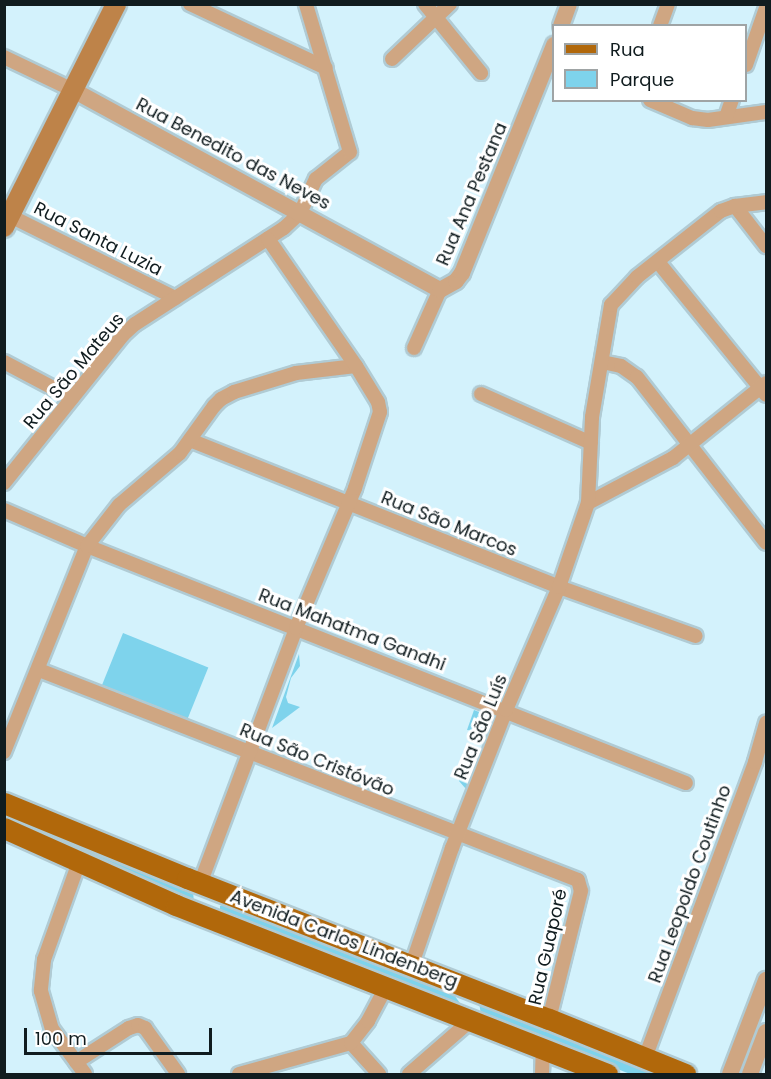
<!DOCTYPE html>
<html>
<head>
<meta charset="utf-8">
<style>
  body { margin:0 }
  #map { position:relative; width:771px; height:1079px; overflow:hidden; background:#d3f2fc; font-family:Poppins,sans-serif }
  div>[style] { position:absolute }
  .green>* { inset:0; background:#7ed3ec; transform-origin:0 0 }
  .roads { filter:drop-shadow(2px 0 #b0cbd4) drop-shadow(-2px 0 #b0cbd4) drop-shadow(0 2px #b0cbd4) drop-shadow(0 -2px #b0cbd4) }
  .minor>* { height:14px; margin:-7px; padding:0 7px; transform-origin:7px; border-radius:7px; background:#cfa682 }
  .tertiary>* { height:16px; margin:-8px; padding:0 8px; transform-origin:8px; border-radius:8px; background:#cfa682 }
  .secondary>* { height:20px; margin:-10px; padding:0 10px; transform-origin:10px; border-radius:10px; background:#be8349 }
  .primary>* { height:21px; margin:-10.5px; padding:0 10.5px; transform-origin:10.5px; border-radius:10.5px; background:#b1680b }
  span { translate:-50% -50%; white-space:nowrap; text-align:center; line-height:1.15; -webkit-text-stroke:6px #fff; paint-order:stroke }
  .street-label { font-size:18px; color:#101c1f }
  .frame { position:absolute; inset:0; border:6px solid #101c1f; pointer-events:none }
  .legend { position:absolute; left:552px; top:24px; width:195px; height:78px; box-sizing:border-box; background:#fff; border:2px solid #9fa4a5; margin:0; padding:8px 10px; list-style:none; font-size:18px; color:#101c1f }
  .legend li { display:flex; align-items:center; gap:12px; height:30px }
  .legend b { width:30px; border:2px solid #9fa4a5 }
  .scale { position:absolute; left:24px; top:1028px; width:188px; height:27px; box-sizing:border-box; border:3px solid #101c1f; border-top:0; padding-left:8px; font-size:18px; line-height:21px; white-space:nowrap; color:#101c1f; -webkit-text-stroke:4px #fff; paint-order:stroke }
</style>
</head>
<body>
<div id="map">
  <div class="green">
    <div style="left:123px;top:633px;width:92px;height:56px;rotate:22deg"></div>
    <div style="clip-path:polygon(299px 654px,300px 666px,291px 678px,286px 697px,288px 703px,300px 707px,272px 728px)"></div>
    <div style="clip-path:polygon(474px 710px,492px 717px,487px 733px,467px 730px)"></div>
    <div style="clip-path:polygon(477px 759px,473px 770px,464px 772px,470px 779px,466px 789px,459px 781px,457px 769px)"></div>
    <div style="clip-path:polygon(4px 815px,193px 891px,194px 903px,5px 821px)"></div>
    <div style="clip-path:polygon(224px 904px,452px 992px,462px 1006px,220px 913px,220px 906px)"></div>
    <div style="clip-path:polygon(479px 1002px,654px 1074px,630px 1074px,481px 1015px)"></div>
  </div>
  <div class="roads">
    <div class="minor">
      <div style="left:190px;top:4px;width:150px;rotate:25.2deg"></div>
      <div style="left:425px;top:4px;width:89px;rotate:50.9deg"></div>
      <div style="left:660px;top:26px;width:23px;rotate:-70deg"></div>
      <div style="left:4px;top:57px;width:76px;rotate:25.6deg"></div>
      <div style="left:392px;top:59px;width:80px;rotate:-43.5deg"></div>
      <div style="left:746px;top:65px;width:60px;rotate:-70.7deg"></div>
      <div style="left:650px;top:100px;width:46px;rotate:23.2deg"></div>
      <div style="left:692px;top:118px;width:16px;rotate:7deg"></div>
      <div style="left:708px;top:120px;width:59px;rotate:-7.9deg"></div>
      <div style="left:726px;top:117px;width:18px;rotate:-71deg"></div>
      <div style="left:735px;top:206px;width:51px;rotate:52.2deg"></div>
      <div style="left:4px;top:213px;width:191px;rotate:26.4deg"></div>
      <div style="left:658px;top:262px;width:171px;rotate:50.9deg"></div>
      <div style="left:414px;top:348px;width:64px;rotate:-65.9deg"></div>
      <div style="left:4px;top:362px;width:77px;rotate:27.9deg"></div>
      <div style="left:602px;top:362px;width:19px;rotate:12deg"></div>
      <div style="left:621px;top:366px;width:19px;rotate:35deg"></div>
      <div style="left:637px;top:377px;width:210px;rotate:52.1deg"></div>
      <div style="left:481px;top:394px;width:120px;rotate:24deg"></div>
      <div style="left:190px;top:440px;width:397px;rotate:21.7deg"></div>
      <div style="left:559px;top:587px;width:145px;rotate:19.7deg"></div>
      <div style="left:4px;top:483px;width:190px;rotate:-51.2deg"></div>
      <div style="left:123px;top:335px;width:16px;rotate:-43deg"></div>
      <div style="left:135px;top:324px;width:177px;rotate:-32.8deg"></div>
      <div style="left:284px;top:228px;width:22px;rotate:-43deg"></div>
      <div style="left:300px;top:213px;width:38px;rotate:-65deg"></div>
      <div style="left:316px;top:179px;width:43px;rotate:-38.5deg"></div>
      <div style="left:350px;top:152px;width:154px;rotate:-106.6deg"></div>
      <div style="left:588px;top:503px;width:96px;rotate:-27.9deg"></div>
      <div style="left:673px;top:458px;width:119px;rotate:-38.9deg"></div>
      <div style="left:4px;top:510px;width:90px;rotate:23.4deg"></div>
      <div style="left:87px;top:546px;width:644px;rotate:21.59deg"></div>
      <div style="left:39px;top:670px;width:578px;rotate:21.29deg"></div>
      <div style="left:578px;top:880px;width:11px;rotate:75deg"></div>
      <div style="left:581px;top:891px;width:132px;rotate:104deg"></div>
      <div style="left:4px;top:752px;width:222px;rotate:-68.1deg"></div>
      <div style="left:87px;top:546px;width:52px;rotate:-52deg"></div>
      <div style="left:119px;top:505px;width:80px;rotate:-40.4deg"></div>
      <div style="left:180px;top:453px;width:58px;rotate:-54.1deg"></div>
      <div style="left:214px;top:406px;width:10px;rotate:-45deg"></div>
      <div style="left:221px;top:399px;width:15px;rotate:-28deg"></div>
      <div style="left:234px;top:392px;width:65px;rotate:-17deg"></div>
      <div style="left:296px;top:373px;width:60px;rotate:-6.7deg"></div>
      <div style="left:79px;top:862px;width:104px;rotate:109.7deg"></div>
      <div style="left:44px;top:960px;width:31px;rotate:96deg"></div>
      <div style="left:41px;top:991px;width:40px;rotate:74deg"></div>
      <div style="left:52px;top:1029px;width:56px;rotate:53.7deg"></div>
      <div style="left:200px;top:884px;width:273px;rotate:-69.4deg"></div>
      <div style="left:296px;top:628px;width:152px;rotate:-67.1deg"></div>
      <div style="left:355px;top:488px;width:80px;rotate:-71.8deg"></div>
      <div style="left:380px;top:412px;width:10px;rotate:-101deg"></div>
      <div style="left:378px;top:402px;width:42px;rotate:-121.4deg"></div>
      <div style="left:356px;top:366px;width:155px;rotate:-124.7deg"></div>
      <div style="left:411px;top:967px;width:126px;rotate:-71deg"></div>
      <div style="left:452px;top:848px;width:148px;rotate:-68.6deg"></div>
      <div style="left:506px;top:710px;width:134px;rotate:-66.7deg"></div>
      <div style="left:559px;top:587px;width:89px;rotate:-71deg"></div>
      <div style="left:588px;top:503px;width:86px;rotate:-87.3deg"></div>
      <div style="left:592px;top:417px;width:114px;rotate:-80.4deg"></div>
      <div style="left:611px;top:305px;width:38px;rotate:-47deg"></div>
      <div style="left:637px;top:277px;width:107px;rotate:-38.2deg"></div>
      <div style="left:721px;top:211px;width:15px;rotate:-20deg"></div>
      <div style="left:735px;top:206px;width:31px;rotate:-7deg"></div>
      <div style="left:351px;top:1043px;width:42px;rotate:47.9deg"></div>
      <div style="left:645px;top:1058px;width:316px;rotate:-69.6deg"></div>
      <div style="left:755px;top:762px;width:41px;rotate:-74.2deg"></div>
      <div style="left:76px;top:1062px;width:63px;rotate:-32.7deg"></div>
      <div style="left:129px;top:1028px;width:9px;rotate:-18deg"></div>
      <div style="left:138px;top:1025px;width:8px;rotate:23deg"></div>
      <div style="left:145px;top:1028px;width:57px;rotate:54.3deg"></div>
      <div style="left:239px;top:1074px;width:116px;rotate:-15.5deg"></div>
      <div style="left:351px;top:1043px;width:28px;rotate:-52deg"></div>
      <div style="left:368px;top:1021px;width:38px;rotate:-62deg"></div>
      <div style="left:409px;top:1074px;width:81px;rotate:-41deg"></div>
      <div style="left:542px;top:1074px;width:25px;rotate:-88deg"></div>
    </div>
    <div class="tertiary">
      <div style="left:561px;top:26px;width:23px;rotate:-70deg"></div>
      <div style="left:73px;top:90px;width:418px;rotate:28.6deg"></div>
      <div style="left:440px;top:290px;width:18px;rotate:-29deg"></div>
      <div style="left:456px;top:281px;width:10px;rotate:-53deg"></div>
      <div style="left:462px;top:273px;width:246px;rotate:-68deg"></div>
      <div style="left:730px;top:1074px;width:101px;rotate:-69deg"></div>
      <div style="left:750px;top:1074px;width:45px;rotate:-69.1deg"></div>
    </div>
    <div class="secondary">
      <div style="left:4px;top:227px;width:250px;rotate:-63.3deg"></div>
    </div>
    <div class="primary">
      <div style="left:4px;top:803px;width:198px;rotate:22.3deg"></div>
      <div style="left:187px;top:878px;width:388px;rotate:21.3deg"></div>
      <div style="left:549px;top:1019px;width:147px;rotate:22deg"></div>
      <div style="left:4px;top:828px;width:188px;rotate:24.1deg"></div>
      <div style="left:176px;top:905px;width:463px;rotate:21.4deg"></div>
    </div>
  </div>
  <div class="street-label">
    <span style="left:233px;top:154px;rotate:28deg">Rua Benedito das Neves</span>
    <span style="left:472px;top:194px;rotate:-67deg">Rua Ana Pestana</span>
    <span style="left:98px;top:239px;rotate:27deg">Rua Santa Luzia</span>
    <span style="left:74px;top:371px;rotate:-50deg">Rua São Mateus</span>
    <span style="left:449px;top:524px;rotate:22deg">Rua São Marcos</span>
    <span style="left:352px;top:630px;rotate:21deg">Rua Mahatma Gandhi</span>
    <span style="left:481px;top:727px;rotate:-68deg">Rua São Luís</span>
    <span style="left:317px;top:760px;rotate:22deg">Rua São Cristóvão</span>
    <span style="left:690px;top:884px;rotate:-70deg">Rua Leopoldo Coutinho</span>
    <span style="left:344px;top:939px;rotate:21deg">Avenida Carlos Lindenberg</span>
    <span style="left:548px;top:947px;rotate:-77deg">Rua Guaporé</span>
  </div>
  <div class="frame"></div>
  <ul class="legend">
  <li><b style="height:8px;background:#b1680b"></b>Rua</li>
  <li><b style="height:16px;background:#7ed3ec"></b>Parque</li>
  </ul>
  <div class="scale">100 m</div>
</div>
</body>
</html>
